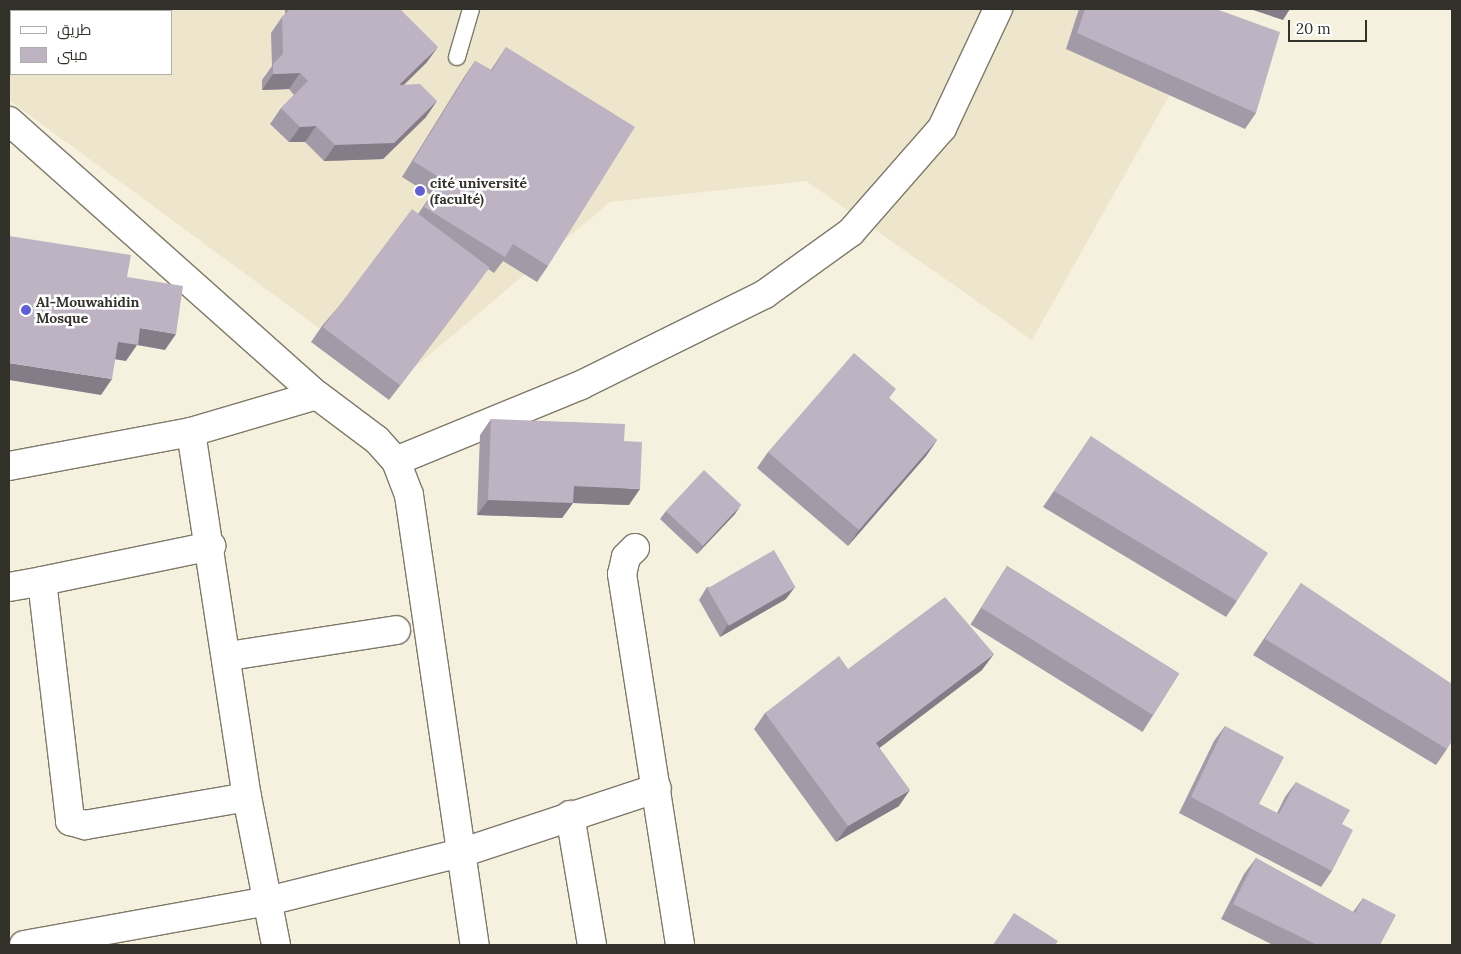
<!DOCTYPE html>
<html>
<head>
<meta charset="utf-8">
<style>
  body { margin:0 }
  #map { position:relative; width:1461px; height:954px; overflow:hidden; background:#f6f1df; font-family:Lora,Cairo,serif }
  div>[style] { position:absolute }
  .built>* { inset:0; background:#ede6cc }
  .roads { filter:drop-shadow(1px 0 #7e7969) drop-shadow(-1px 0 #7e7969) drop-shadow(0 1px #7e7969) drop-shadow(0 -1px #7e7969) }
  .lane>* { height:16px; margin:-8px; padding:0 8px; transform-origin:8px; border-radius:8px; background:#fff }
  .street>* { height:28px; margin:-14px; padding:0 14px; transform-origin:14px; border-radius:14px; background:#fff }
  .wall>* { inset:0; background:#a39aa8; transform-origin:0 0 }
  .shaded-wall>* { inset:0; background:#847d88 }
  .building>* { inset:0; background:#bdb3c3; transform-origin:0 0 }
  .dots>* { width:14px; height:14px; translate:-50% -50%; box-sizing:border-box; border:2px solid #fff; border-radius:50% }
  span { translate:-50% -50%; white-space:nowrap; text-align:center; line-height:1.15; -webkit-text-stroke:5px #fff; paint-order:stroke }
  .poi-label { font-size:14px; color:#32312a; font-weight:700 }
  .left { translate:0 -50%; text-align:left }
  .frame { position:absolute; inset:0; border:10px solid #32312a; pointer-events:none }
  .legend { position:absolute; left:10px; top:10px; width:162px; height:65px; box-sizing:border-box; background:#fff; border:1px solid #adadaa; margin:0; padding:6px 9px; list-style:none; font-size:15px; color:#32312a }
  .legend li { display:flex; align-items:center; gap:10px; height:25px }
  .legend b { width:25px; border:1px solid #adadaa }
  .scale { position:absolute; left:1288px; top:20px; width:79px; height:22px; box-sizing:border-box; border:2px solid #32312a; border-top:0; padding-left:6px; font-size:15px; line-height:18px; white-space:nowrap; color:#32312a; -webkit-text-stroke:4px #fff; paint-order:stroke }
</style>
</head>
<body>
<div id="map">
  <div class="built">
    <div style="clip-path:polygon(evenodd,9px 9px,1190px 9px,1174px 87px,1032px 340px,806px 181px,610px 202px,395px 384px,9px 100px,9px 9px,11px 11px,171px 11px,171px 74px,11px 74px,11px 11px)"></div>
  </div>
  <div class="roads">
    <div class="lane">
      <div style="left:457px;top:57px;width:50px;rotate:-73.7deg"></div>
    </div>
    <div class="street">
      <div style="left:9px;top:121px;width:412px;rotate:41.7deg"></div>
      <div style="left:317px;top:395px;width:75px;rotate:36.9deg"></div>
      <div style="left:377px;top:440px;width:28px;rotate:48deg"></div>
      <div style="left:396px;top:461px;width:36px;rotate:69deg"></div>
      <div style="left:409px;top:495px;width:455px;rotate:81.7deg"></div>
      <div style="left:191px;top:432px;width:369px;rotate:81.3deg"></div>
      <div style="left:247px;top:797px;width:151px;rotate:78.9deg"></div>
      <div style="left:396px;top:461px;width:200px;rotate:-22.3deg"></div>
      <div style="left:581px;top:385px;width:205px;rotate:-26.3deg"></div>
      <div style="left:765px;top:294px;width:106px;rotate:-35.8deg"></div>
      <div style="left:851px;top:232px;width:138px;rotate:-48.8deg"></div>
      <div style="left:942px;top:128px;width:132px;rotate:-64.8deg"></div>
      <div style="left:9px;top:466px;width:185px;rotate:-10.6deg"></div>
      <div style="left:191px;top:432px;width:131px;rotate:-16.4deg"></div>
      <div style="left:635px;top:548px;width:13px;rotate:135deg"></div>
      <div style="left:626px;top:557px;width:17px;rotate:103deg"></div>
      <div style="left:622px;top:574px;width:376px;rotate:81.1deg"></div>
      <div style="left:42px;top:581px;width:173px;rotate:-11.7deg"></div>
      <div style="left:9px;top:587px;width:34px;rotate:-10deg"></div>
      <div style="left:42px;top:581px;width:242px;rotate:83.3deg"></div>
      <div style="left:70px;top:821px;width:16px;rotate:15deg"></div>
      <div style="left:85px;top:825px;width:164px;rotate:-9.8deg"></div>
      <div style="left:229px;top:656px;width:169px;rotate:-8.8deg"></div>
      <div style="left:570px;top:815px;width:132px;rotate:80.4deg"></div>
      <div style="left:24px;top:945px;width:244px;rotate:-10.2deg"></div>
      <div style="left:264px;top:902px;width:206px;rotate:-14deg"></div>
      <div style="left:464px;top:852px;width:203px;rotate:-18.3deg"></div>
    </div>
  </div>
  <div class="wall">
    <div style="clip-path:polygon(285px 9px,400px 9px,427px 62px,404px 85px,426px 117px,383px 159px,324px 161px,305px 142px,289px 142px,270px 124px,281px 108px,294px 95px,289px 89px,262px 90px,262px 80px,272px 66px,271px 33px,282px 17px,285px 14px)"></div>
    <div style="clip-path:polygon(1079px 9px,1216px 9px,1256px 113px,1245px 129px,1066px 49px)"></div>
    <div style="clip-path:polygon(506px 47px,548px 266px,537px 282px,503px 261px,494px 273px,488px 269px,389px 400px,311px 342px,322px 326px,418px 214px,431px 195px,402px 177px,464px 77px,475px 61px,491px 70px)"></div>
    <div style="clip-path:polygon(889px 398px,937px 440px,926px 456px,848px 546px,757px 468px,768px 452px)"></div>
    <div style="clip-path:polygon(491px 419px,624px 441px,629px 505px,573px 503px,562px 518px,477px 515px,480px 435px)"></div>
    <div style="clip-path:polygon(1091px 436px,1237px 601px,1226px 617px,1043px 507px)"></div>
    <div style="clip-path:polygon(666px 511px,735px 514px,697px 554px,660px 519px)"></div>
    <div style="left:1007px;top:566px;width:203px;height:69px;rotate:32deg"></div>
    <div style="clip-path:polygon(1301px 583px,1447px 749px,1436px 765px,1253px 655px)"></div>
    <div style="clip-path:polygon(707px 587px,786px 599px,720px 637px,699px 600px)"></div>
    <div style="clip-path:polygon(848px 669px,982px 670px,879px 748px,899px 806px,836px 842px,754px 729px,765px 713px)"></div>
    <div style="clip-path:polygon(1225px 726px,1259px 804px,1277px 813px,1285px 797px,1296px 782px,1342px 824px,1332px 871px,1321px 887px,1179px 813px,1214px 741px)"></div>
    <div style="clip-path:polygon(1256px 858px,1353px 912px,1363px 898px,1380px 945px,1273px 945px,1221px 919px,1244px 874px)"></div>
  </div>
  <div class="shaded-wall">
    <div style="clip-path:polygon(1250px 9px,1290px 9px,1283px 20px)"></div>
    <div style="clip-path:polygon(438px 47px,427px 62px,387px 101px,399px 85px)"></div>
    <div style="clip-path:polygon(300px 73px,289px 89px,262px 90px,273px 74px)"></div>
    <div style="clip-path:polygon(437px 101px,426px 117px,383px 159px,324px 161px,335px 145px)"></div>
    <div style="clip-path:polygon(316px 126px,305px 142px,289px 142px,300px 127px)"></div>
    <div style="clip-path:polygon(490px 267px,478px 283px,389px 400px,400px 385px)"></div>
    <div style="clip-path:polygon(140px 328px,176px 334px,165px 350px,137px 345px,126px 361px,107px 358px,118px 342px)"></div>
    <div style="clip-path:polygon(9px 363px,112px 379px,101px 395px,9px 380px)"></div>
    <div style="clip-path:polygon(937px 440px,926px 456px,848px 546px,859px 530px)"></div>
    <div style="clip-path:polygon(574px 486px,640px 489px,629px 505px,573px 503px,562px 518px,477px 515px,488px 500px)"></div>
    <div style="clip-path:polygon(741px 505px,735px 514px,697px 554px,703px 546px)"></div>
    <div style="clip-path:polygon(795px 587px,786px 599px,720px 637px,728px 624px)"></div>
    <div style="clip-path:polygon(994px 654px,982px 670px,865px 759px,876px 743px)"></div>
    <div style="clip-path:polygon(910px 790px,899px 806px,836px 842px,848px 826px)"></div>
  </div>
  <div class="building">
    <div style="clip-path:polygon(290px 9px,400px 9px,438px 47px,399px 85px,420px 84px,437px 101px,394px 143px,335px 145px,316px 126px,300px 127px,281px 108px,308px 81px,300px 73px,273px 74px,273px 64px,283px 54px,282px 17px)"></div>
    <div style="clip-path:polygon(1085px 9px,1216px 9px,1280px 32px,1256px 113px,1077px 33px)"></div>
    <div style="clip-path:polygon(506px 47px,635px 127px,548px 266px,513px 244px,505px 257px,424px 207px,442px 179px,413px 161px,475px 61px,492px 71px)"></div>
    <div style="left:412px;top:209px;width:97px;height:148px;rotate:37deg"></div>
    <div style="clip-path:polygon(9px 236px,131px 255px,127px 277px,183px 286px,176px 334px,140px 328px,138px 345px,118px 342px,112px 379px,9px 363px)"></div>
    <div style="clip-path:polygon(854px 353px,896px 389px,889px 398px,937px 440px,859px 530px,768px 452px)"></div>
    <div style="clip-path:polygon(491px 419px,625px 424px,624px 441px,642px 442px,640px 489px,574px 486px,573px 503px,488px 500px)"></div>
    <div style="clip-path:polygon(1091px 436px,1268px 553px,1237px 601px,1054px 491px)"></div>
    <div style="left:704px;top:470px;width:51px;height:56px;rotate:43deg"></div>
    <div style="left:774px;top:550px;width:43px;height:77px;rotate:60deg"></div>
    <div style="left:1007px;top:566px;width:203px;height:49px;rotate:32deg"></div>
    <div style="clip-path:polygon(1301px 583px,1452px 684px,1452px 741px,1447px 749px,1265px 639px)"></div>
    <div style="clip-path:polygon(945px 597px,994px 654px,876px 743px,910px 790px,848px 826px,765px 713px,839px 656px,848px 669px)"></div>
    <div style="clip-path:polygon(1225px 726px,1284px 757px,1259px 804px,1279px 814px,1296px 782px,1350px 810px,1342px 824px,1353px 830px,1332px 871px,1191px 797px)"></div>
    <div style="clip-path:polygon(1256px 858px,1355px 913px,1363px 898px,1396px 915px,1380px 945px,1317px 945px,1233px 904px)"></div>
    <div style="clip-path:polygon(1014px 913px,1058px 941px,1055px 945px,993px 945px)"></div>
  </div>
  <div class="dots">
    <div style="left:420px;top:191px;background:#615fd8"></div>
    <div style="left:26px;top:310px;background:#615fd8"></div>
  </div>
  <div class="poi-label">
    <span class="left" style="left:430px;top:191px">cité université<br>(faculté)</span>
    <span class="left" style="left:36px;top:310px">Al-Mouwahidin<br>Mosque</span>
  </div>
  <div class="frame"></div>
  <ul class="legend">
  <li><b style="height:6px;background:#fff"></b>طريق</li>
  <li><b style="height:14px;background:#bdb3c3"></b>مبنى</li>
  </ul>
  <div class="scale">20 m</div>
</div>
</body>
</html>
